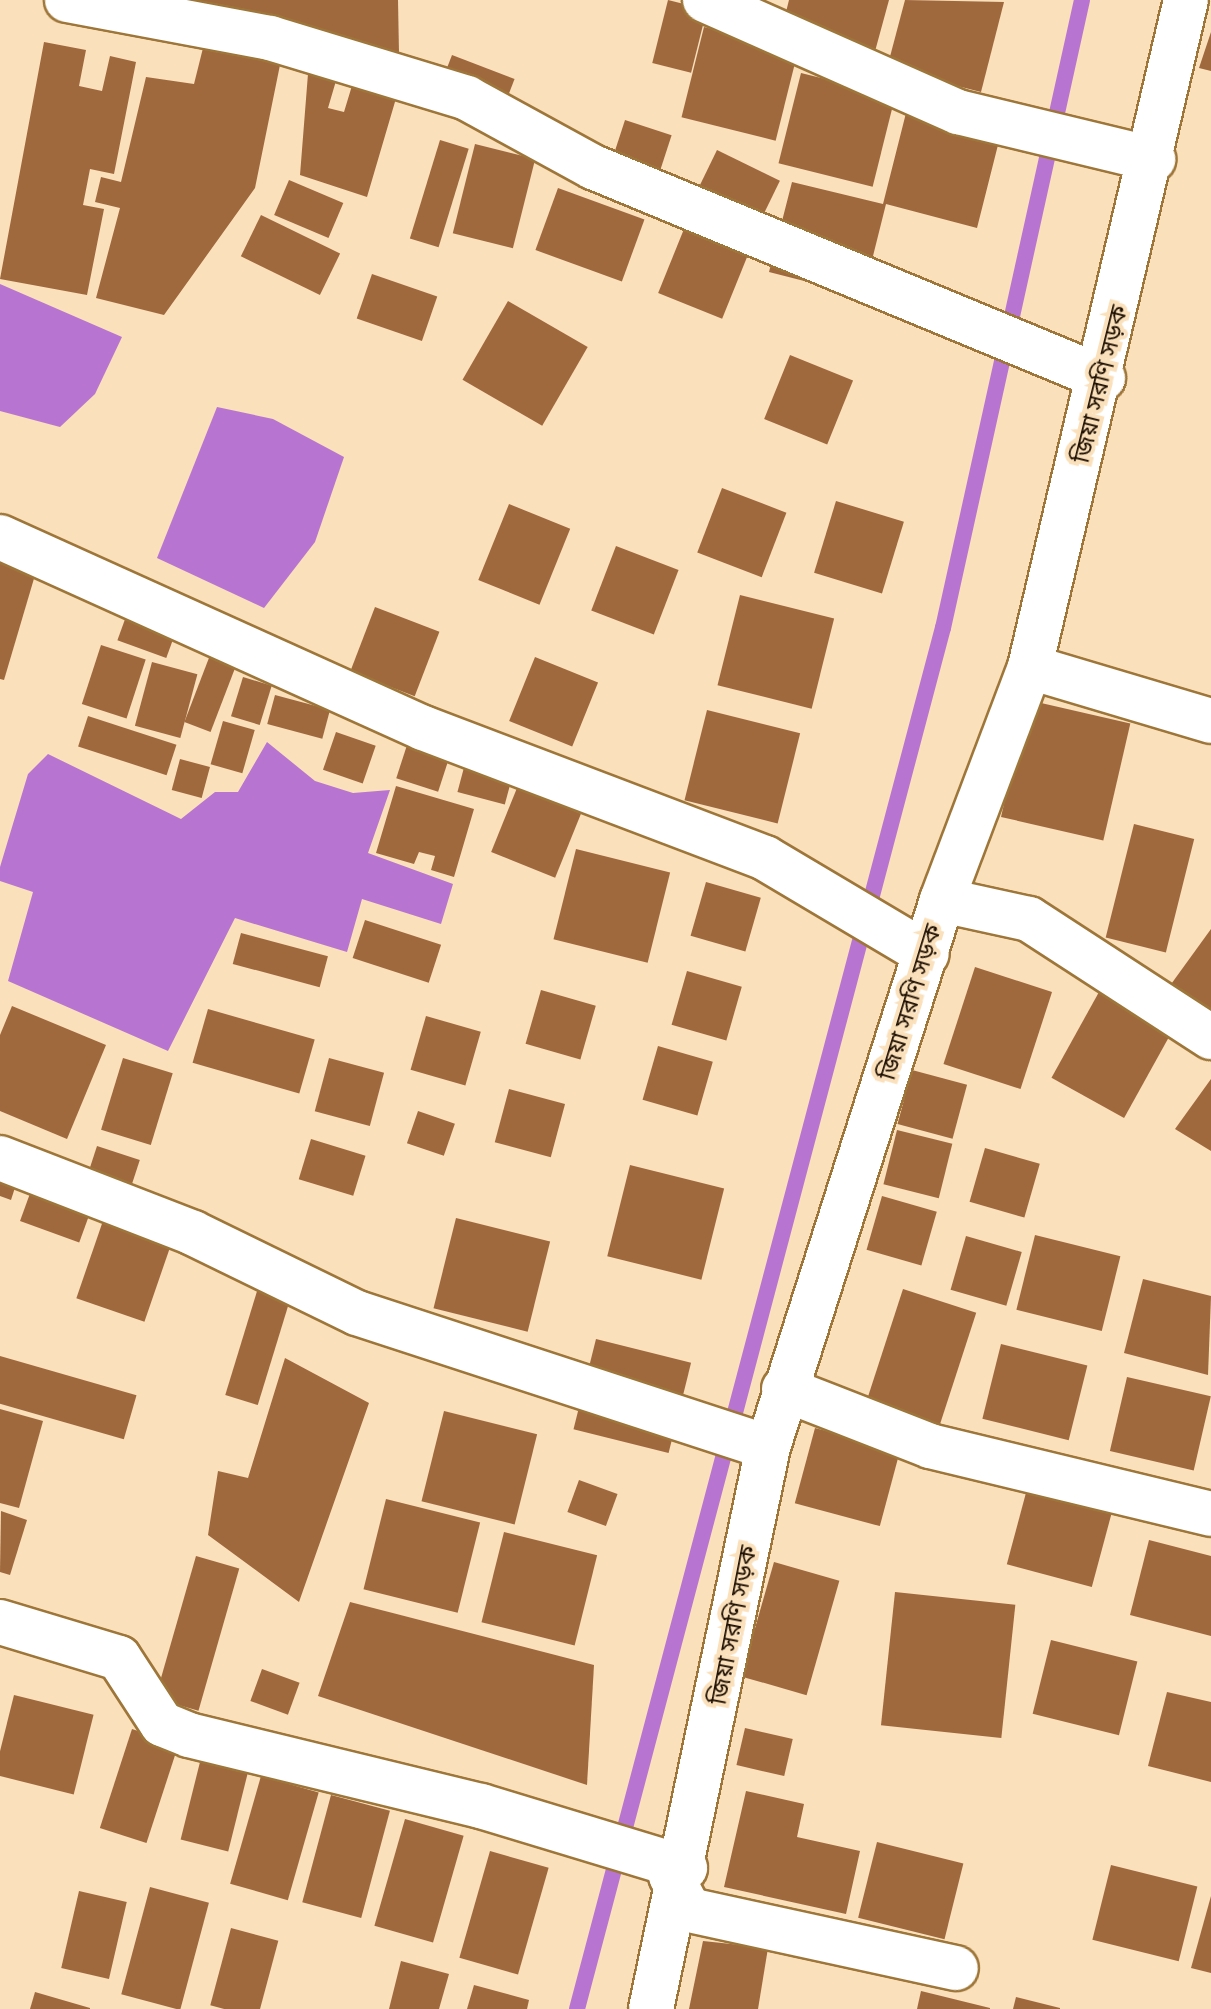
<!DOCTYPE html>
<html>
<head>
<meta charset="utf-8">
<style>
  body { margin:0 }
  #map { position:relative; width:1211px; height:2009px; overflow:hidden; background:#fae0bb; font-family:Ubuntu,"Noto Sans Bengali",sans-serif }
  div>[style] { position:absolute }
  .water>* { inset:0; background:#b874d1 }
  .stream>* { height:16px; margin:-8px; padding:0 8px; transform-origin:8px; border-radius:8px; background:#b874d1 }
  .building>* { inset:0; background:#a0683d; transform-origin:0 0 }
  .roads { filter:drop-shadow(2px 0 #9e7639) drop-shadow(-2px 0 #9e7639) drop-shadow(0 2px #9e7639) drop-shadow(0 -2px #9e7639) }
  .minor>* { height:44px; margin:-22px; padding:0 22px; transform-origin:22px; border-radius:22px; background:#fff }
  .tertiary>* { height:44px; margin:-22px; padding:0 22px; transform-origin:22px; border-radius:22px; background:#fff }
  .secondary>* { height:44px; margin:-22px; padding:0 22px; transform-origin:22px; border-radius:22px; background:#fff }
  span { translate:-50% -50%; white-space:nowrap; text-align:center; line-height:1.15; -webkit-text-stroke:8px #fae0bb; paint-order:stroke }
  .street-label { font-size:24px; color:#1d0e00 }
</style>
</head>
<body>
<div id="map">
  <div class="water">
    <div style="clip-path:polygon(0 284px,122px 337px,95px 394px,60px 427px,0 411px)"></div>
    <div style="clip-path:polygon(217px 407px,273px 419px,344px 457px,315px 542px,264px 608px,157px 558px)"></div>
    <div style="clip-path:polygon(267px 742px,315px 781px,353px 793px,390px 790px,368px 853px,453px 884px,441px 924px,362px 899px,347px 952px,235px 918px,168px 1051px,8px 981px,33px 892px,0 881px,0 867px,28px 774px,48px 754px,181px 819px,215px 792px,238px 792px)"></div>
  </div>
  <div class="stream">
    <div style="left:577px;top:2009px;width:1429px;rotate:-75.16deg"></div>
    <div style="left:943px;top:628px;width:643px;rotate:-77.52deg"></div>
  </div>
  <div class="building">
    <div style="clip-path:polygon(136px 0,398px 0,399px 54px)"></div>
    <div style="left:668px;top:0;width:40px;height:65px;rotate:14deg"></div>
    <div style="clip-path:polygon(789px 0,889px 0,874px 55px,781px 32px)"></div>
    <div style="clip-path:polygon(905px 0,1004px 2px,981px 92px,887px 68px)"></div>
    <div style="left:704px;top:27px;width:97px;height:93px;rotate:14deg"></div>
    <div style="clip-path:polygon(1211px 32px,1211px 71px,1199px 68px)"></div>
    <div style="clip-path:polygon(44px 42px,86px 50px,79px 86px,102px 91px,110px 56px,136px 62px,114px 174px,90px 169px,83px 205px,104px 209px,87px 295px,0 279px)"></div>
    <div style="clip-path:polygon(204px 44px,281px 60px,255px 188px,164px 315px,96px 298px,120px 208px,95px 202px,101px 177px,121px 182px,146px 77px,194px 84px)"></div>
    <div style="left:452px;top:55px;width:67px;height:29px;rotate:21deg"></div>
    <div style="clip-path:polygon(309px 61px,338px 74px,328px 108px,344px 112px,354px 79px,397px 95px,367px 197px,300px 175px)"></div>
    <div style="left:801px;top:73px;width:97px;height:93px;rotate:14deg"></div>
    <div style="clip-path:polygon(906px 113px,1000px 137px,977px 228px,886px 204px,863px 296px,769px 272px,792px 182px,883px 204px)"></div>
    <div style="left:625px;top:120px;width:49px;height:45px;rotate:18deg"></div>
    <div style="left:440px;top:140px;width:30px;height:103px;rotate:17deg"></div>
    <div style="left:475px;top:144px;width:62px;height:92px;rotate:14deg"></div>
    <div style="left:717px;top:150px;width:70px;height:53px;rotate:26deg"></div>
    <div style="left:289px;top:180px;width:59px;height:38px;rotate:23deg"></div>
    <div style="left:558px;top:188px;width:92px;height:66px;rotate:20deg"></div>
    <div style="left:261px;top:215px;width:88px;height:46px;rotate:26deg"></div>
    <div style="left:684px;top:229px;width:69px;height:69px;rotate:22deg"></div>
    <div style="left:372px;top:274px;width:69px;height:47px;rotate:19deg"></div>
    <div style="left:508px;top:301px;width:92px;height:91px;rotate:30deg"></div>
    <div style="left:790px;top:355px;width:68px;height:69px;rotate:22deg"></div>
    <div style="left:722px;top:488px;width:69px;height:69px;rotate:21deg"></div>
    <div style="left:836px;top:501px;width:71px;height:75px;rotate:17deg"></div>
    <div style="left:509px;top:504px;width:66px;height:82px;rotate:22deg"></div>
    <div style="left:616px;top:546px;width:67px;height:69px;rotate:21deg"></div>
    <div style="clip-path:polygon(0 553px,38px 565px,4px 680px,0 679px)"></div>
    <div style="left:740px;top:595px;width:97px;height:93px;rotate:14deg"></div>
    <div style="left:375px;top:607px;width:69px;height:69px;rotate:21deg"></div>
    <div style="left:128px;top:611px;width:52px;height:31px;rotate:20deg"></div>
    <div style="left:101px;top:645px;width:47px;height:62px;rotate:18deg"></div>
    <div style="left:212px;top:650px;width:28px;height:77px;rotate:21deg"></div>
    <div style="left:535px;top:657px;width:68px;height:69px;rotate:22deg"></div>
    <div style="left:152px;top:662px;width:47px;height:66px;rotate:15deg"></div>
    <div style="left:243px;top:677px;width:30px;height:41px;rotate:17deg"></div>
    <div style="left:275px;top:695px;width:57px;height:30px;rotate:15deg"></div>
    <div style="left:1028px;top:700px;width:105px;height:120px;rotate:13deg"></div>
    <div style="left:707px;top:710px;width:96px;height:93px;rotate:14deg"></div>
    <div style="left:88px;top:716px;width:93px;height:32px;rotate:18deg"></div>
    <div style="left:223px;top:721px;width:33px;height:45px;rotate:16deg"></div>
    <div style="left:336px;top:732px;width:42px;height:40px;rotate:19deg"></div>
    <div style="left:408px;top:742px;width:44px;height:38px;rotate:18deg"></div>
    <div style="left:180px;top:759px;width:31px;height:32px;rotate:15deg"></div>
    <div style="left:466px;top:760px;width:49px;height:33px;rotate:15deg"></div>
    <div style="clip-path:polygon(396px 786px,474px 809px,454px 877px,431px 870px,435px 856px,419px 852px,414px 864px,376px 853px)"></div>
    <div style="left:517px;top:788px;width:69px;height:69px;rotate:22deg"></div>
    <div style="left:1134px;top:824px;width:62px;height:117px;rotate:14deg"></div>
    <div style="left:576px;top:849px;width:97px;height:93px;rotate:14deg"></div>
    <div style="left:706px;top:882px;width:57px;height:56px;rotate:16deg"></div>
    <div style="left:365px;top:920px;width:80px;height:40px;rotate:18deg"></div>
    <div style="clip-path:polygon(1211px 929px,1211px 1013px,1169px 987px)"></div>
    <div style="left:241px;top:933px;width:90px;height:32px;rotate:15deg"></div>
    <div style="left:975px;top:967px;width:81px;height:102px;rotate:18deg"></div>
    <div style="left:687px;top:971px;width:57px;height:56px;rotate:16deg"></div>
    <div style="left:541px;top:990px;width:57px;height:56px;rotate:16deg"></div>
    <div style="left:1099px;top:992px;width:83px;height:98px;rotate:29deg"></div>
    <div style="clip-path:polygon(12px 1006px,106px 1045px,67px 1139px,0 1111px,0 1035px)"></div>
    <div style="left:208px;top:1009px;width:111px;height:56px;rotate:16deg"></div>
    <div style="left:426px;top:1016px;width:57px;height:56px;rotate:16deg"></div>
    <div style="left:658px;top:1046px;width:57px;height:56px;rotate:16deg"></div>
    <div style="left:123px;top:1058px;width:52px;height:75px;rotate:17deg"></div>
    <div style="left:329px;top:1058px;width:57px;height:55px;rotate:15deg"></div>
    <div style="left:912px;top:1070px;width:57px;height:56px;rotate:15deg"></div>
    <div style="clip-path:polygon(1211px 1079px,1211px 1151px,1175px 1129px)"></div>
    <div style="left:509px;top:1089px;width:58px;height:55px;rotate:15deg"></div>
    <div style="left:418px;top:1111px;width:39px;height:34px;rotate:19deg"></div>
    <div style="left:897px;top:1130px;width:57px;height:56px;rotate:14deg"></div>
    <div style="left:311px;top:1139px;width:57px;height:42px;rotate:17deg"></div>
    <div style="left:97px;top:1146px;width:45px;height:39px;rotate:18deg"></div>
    <div style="left:985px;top:1148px;width:57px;height:56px;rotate:16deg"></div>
    <div style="left:630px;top:1165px;width:97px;height:94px;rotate:14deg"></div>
    <div style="clip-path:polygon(0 1170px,19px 1175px,11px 1200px,0 1196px)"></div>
    <div style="left:32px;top:1188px;width:63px;height:35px;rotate:20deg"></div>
    <div style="left:882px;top:1196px;width:57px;height:56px;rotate:16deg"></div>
    <div style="left:105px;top:1215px;width:72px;height:88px;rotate:19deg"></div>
    <div style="left:456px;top:1218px;width:97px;height:93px;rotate:14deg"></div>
    <div style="left:1035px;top:1235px;width:88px;height:77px;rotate:14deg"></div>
    <div style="left:966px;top:1236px;width:58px;height:56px;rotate:16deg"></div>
    <div style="clip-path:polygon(1143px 1279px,1211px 1296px,1208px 1375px,1124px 1353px)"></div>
    <div style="left:258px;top:1288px;width:34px;height:112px;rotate:17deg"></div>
    <div style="left:903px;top:1289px;width:77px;height:132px;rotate:18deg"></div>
    <div style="left:596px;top:1339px;width:98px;height:93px;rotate:14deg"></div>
    <div style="left:1001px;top:1344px;width:89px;height:77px;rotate:14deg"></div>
    <div style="left:0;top:1356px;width:142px;height:46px;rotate:16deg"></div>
    <div style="clip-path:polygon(285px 1358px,369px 1403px,299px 1602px,208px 1535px,218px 1471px,248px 1478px)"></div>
    <div style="left:1127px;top:1377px;width:86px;height:76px;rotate:13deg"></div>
    <div style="clip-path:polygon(0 1409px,43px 1421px,19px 1508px,0 1503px)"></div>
    <div style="left:444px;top:1411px;width:96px;height:93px;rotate:14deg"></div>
    <div style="left:815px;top:1428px;width:88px;height:78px;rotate:15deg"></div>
    <div style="left:579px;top:1480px;width:41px;height:34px;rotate:20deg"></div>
    <div style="left:1027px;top:1489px;width:88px;height:78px;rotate:15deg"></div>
    <div style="left:386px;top:1499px;width:97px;height:93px;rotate:14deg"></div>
    <div style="clip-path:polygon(1px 1511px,27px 1520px,10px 1575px,0 1572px)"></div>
    <div style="left:504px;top:1532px;width:96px;height:93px;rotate:14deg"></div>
    <div style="clip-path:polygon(1149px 1540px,1211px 1556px,1211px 1636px,1130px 1615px)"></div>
    <div style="left:196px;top:1556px;width:45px;height:148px;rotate:16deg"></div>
    <div style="left:774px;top:1562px;width:68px;height:119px;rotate:16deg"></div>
    <div style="left:895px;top:1592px;width:121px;height:134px;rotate:6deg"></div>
    <div style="clip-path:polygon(350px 1602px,594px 1665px,587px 1785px,318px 1696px)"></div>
    <div style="left:1051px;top:1640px;width:89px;height:76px;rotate:14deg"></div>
    <div style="left:262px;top:1669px;width:40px;height:34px;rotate:20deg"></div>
    <div style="clip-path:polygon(1167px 1692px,1211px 1702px,1211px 1782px,1148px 1766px)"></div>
    <div style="left:14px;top:1695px;width:82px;height:82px;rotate:14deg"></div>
    <div style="left:745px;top:1728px;width:49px;height:38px;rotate:13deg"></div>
    <div style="left:132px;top:1729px;width:49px;height:104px;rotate:18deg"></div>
    <div style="left:200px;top:1762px;width:49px;height:80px;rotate:14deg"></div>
    <div style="left:261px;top:1776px;width:60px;height:112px;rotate:16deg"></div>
    <div style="clip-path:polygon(746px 1791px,804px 1804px,797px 1837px,860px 1851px,846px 1914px,724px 1887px)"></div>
    <div style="left:331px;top:1795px;width:61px;height:111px;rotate:15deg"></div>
    <div style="left:405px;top:1819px;width:61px;height:111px;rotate:16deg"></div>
    <div style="left:877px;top:1842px;width:89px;height:78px;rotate:14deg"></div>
    <div style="left:490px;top:1851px;width:61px;height:111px;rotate:16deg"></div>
    <div style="left:1111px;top:1865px;width:89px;height:77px;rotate:14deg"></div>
    <div style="left:150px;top:1887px;width:61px;height:111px;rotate:15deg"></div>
    <div style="left:79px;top:1891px;width:49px;height:79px;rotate:13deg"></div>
    <div style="clip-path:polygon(1211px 1896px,1211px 1973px,1191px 1968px)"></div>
    <div style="left:231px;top:1928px;width:49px;height:80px;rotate:15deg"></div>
    <div style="clip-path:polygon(703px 1941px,768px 1948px,758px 2009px,689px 2009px)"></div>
    <div style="clip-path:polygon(401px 1961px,449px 1974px,439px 2009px,389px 2009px)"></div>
    <div style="clip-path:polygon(474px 1985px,529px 2000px,527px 2009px,467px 2009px)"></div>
    <div style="clip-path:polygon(921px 1991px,990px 2008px,990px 2009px,917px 2009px)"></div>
    <div style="clip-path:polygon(35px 1992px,90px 2008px,90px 2009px,30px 2009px)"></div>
    <div style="clip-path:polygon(1016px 1997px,1060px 2008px,1060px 2009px,1013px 2009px)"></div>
  </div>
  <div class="roads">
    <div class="minor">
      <div style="left:67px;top:0;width:207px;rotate:10.6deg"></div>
      <div style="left:270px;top:38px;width:206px;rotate:16.9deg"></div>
      <div style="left:467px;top:98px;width:144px;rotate:28.7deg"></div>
      <div style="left:593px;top:167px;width:552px;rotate:22.48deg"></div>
      <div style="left:705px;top:0;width:277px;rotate:23.9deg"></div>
      <div style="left:958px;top:112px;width:201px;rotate:13.6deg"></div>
      <div style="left:0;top:537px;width:464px;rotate:24.3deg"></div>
      <div style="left:423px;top:728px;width:366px;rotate:20.8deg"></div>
      <div style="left:765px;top:858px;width:188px;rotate:30.7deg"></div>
      <div style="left:1030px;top:667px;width:189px;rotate:16.6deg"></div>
      <div style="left:942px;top:900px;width:89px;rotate:12.3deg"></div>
      <div style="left:1029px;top:919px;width:217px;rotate:33deg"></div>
      <div style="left:0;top:1158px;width:207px;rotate:21.2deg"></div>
      <div style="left:193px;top:1233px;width:182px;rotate:26deg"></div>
      <div style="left:357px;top:1313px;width:432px;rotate:18.1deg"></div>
      <div style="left:784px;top:1389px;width:157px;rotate:21.3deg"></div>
      <div style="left:930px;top:1446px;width:289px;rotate:13.6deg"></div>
      <div style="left:685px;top:1868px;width:16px;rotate:150deg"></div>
      <div style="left:671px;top:1876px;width:38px;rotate:62deg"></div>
      <div style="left:689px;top:1910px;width:273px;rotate:12.3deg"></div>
    </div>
    <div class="tertiary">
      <div style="left:0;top:1622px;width:124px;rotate:16.8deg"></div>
      <div style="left:119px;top:1658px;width:79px;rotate:56.9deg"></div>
      <div style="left:162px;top:1724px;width:29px;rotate:22deg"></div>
      <div style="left:189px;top:1735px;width:301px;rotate:13.7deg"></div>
      <div style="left:481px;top:1806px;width:213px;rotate:16.9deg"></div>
    </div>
    <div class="secondary">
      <div style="left:651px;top:2009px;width:574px;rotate:-78.24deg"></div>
      <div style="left:768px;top:1447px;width:574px;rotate:-72.35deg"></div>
      <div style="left:942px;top:900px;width:249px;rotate:-69.3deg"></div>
      <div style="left:1030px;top:667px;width:685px;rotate:-76.84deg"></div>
    </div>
  </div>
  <div class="street-label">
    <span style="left:1100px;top:384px;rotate:-76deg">জিয়া সরণি সড়ক</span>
    <span style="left:910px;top:1002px;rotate:-73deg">জিয়া সরণি সড়ক</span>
    <span style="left:733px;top:1625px;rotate:-79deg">জিয়া সরণি সড়ক</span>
  </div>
</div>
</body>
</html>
